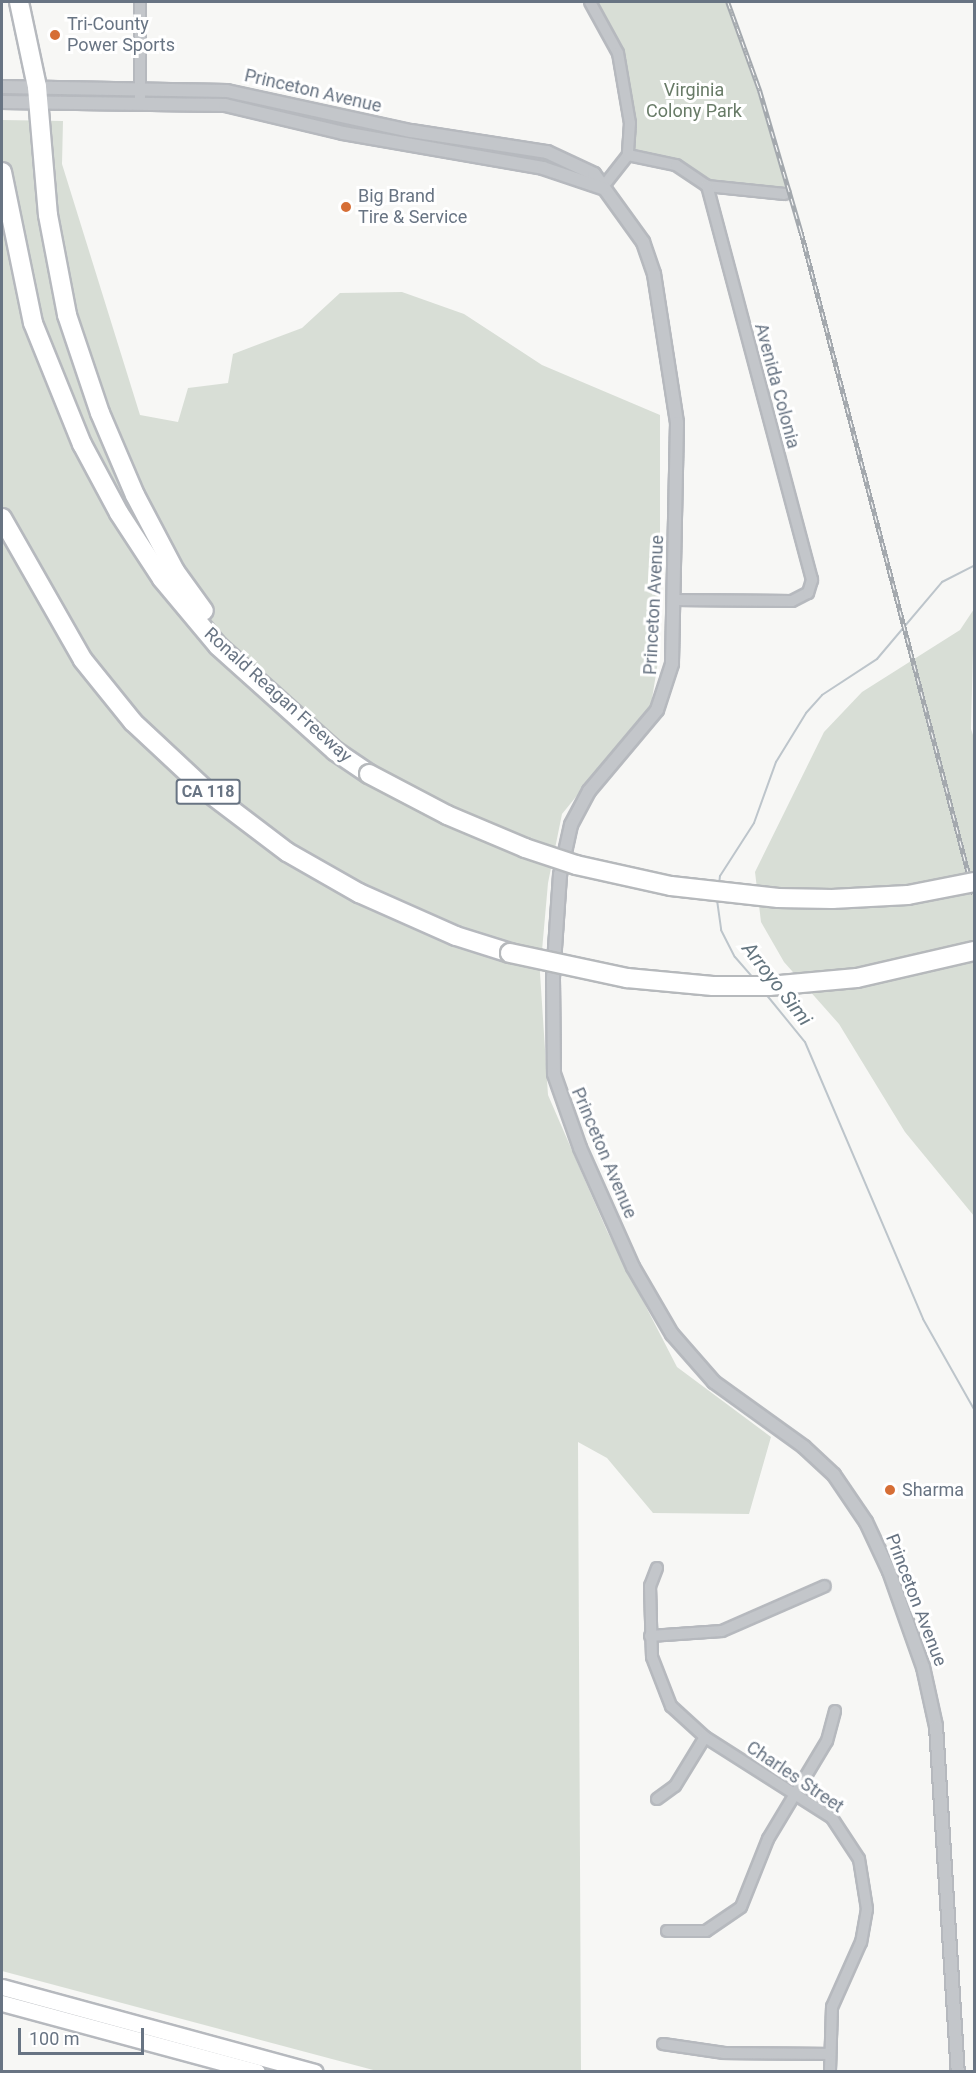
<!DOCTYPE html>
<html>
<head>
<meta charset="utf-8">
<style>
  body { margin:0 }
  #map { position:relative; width:976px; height:2073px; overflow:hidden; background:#f7f7f5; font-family:Roboto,sans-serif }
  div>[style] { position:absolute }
  .green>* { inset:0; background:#d8ded6 }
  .stream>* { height:2px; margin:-1px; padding:0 1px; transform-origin:1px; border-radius:1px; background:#bdc5cb }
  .roads { filter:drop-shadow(2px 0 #b6b9be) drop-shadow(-2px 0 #b6b9be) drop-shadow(0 2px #b6b9be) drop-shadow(0 -2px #b6b9be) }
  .minor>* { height:10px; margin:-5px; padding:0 5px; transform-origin:5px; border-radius:5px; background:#c3c6ca }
  .tertiary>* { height:12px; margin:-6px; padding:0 6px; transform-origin:6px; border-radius:6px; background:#c3c6ca }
  .secondary>* { height:15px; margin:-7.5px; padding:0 7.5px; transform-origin:7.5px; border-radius:7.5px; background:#fff }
  .motorway>* { height:18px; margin:-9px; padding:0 9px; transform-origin:9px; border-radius:9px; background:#fff }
  .rail>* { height:4.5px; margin-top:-2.25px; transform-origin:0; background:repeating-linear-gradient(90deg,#fff 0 7px,#a4a9ae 0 14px); box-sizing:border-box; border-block:2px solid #a4a9ae }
  .bridges { filter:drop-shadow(2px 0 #b6b9bc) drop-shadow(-2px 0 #b6b9bc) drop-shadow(0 2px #b6b9bc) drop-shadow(0 -2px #b6b9bc) }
  .motorway-bridge>* { height:18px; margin:-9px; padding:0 9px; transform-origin:9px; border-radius:9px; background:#fff }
  .dots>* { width:16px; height:16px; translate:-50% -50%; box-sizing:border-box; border:3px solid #fff; border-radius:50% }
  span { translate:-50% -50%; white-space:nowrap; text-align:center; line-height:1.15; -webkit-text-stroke:6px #fff; paint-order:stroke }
  .shield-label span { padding:2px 4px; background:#fff; border:2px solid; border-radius:4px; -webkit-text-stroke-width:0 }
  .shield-label { font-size:16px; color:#687483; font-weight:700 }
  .poi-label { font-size:18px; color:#687483 }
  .left { translate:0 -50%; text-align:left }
  .street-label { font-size:18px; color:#687483 }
  .park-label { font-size:18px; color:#687b67 }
  .water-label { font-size:20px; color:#64757f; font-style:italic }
  .frame { position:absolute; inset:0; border:3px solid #687483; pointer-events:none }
  .scale { position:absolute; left:18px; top:2028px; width:126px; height:27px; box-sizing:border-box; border:3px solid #687483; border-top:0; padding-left:8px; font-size:18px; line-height:21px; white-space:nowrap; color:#687483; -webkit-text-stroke:4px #fff; paint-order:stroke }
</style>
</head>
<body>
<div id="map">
  <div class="green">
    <div style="clip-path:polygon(590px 2px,728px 2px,791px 194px,707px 186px,691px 172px,628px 155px,624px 74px)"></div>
    <div style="clip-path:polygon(2px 120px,63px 121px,62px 164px,140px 415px,178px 422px,188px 388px,228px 383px,233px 354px,302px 328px,340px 293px,402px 292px,464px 314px,542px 365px,660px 415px,660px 649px,651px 705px,562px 814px,548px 883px,540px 973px,548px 1095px,607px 1231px,677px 1367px,771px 1437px,749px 1514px,653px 1513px,607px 1458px,578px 1442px,581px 2071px,377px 2071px,2px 1971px)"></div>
    <div style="clip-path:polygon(974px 609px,971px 729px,974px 738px,974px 1216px,905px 1132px,839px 1024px,784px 962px,761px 922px,755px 872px,824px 732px,862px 692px,960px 630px)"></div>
  </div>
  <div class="stream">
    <div style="left:719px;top:885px;width:9px;rotate:-84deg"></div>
    <div style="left:720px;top:876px;width:63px;rotate:-57.3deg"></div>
    <div style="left:754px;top:823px;width:65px;rotate:-70.2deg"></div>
    <div style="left:776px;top:762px;width:57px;rotate:-58.5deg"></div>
    <div style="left:806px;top:713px;width:24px;rotate:-48deg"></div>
    <div style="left:822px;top:695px;width:66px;rotate:-33.2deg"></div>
    <div style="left:877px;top:659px;width:101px;rotate:-49.8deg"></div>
    <div style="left:942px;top:582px;width:36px;rotate:-27deg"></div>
    <div style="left:717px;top:900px;width:30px;rotate:82deg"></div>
    <div style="left:721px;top:930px;width:30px;rotate:63deg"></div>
    <div style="left:735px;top:957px;width:29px;rotate:49deg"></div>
    <div style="left:765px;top:993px;width:63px;rotate:50.8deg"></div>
    <div style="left:805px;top:1042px;width:301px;rotate:66.9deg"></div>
    <div style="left:923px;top:1319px;width:103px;rotate:60.5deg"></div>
  </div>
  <div class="roads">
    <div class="minor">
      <div style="left:590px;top:2px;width:58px;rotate:61.2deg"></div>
      <div style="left:618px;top:53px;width:71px;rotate:80.3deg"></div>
      <div style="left:630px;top:123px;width:32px;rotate:94deg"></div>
      <div style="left:628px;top:155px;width:42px;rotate:128.2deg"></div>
      <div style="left:140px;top:102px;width:100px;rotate:-90deg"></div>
      <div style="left:628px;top:155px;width:49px;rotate:11.8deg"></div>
      <div style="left:676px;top:165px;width:37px;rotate:34deg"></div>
      <div style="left:707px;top:186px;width:78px;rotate:5.9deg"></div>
      <div style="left:675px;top:600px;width:117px;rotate:0.5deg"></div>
      <div style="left:792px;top:601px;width:18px;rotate:-27deg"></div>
      <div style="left:808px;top:593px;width:14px;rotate:-73deg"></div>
      <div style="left:812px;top:580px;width:408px;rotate:-104.9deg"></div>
      <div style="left:657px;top:1568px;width:19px;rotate:111deg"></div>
      <div style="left:650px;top:1586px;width:71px;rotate:88.4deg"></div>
      <div style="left:652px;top:1657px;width:53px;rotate:68.8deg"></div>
      <div style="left:671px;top:1706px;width:46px;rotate:42.4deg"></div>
      <div style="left:705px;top:1737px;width:151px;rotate:32.5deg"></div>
      <div style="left:832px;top:1818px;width:49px;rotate:56.6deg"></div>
      <div style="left:859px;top:1859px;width:51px;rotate:80.9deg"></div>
      <div style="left:867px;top:1909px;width:34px;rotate:100deg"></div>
      <div style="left:861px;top:1942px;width:71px;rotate:114deg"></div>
      <div style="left:832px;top:2007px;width:65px;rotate:91.8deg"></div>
      <div style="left:650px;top:1636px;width:72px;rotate:-4deg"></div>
      <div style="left:722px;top:1631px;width:112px;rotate:-23.6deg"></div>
      <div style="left:657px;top:1799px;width:22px;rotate:-36deg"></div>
      <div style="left:675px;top:1786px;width:57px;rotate:-58.5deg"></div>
      <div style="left:667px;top:1931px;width:39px"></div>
      <div style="left:706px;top:1931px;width:42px;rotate:-34.4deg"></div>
      <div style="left:741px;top:1907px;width:73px;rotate:-68.3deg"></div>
      <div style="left:768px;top:1839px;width:114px;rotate:-59deg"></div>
      <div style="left:827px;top:1741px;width:31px;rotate:-75deg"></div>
      <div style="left:663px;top:2044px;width:62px;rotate:8.4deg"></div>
      <div style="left:724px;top:2053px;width:106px;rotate:0.5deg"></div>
    </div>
    <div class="tertiary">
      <div style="left:2px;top:87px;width:225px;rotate:1deg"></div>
      <div style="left:227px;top:91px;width:188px;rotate:12.3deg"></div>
      <div style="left:411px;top:131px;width:138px;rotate:8.8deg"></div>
      <div style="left:547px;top:152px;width:52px;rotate:25.1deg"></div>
      <div style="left:594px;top:174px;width:84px;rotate:54.2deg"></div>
      <div style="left:643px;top:242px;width:34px;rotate:71deg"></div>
      <div style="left:654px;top:274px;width:151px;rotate:81.2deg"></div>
      <div style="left:677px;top:423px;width:241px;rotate:91.2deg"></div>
      <div style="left:672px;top:664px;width:48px;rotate:108.1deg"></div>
      <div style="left:657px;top:710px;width:106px;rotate:130deg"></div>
      <div style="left:589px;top:791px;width:38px;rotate:118deg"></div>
      <div style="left:571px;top:825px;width:51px;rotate:102.4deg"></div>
      <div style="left:560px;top:875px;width:104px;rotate:93.9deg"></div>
      <div style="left:553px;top:979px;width:95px;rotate:89.4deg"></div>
      <div style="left:554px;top:1074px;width:78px;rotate:70.6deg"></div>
      <div style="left:580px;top:1148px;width:130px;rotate:66deg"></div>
      <div style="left:633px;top:1267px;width:78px;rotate:59.8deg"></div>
      <div style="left:672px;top:1334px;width:64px;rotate:48.8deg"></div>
      <div style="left:714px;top:1382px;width:111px;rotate:35.8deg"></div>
      <div style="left:804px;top:1447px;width:41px;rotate:43deg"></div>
      <div style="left:834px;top:1475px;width:57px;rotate:55.8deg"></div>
      <div style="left:866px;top:1522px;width:54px;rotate:64.9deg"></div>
      <div style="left:889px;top:1571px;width:102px;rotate:70.5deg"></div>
      <div style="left:923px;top:1667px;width:60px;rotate:77.6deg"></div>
      <div style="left:936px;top:1726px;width:347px;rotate:86.4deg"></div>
      <div style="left:2px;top:102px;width:223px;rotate:0.8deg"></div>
      <div style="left:225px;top:105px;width:121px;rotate:13.3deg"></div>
      <div style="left:343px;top:133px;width:203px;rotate:9.9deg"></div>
      <div style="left:543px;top:168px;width:62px;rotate:18.7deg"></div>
    </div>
    <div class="secondary">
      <div style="left:2px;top:1987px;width:324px;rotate:15.2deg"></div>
      <div style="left:2px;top:2003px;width:264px;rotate:15.1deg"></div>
    </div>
    <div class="motorway">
      <div style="left:19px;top:2px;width:87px;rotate:78deg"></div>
      <div style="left:37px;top:87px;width:128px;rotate:85.1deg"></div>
      <div style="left:48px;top:215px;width:102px;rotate:79.2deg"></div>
      <div style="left:67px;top:315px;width:103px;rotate:71.4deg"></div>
      <div style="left:100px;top:413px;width:89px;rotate:66.9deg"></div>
      <div style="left:135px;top:495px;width:86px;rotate:62.2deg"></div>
      <div style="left:175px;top:571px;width:49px;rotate:54.1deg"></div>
      <div style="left:2px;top:172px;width:154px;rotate:78.4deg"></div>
      <div style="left:33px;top:323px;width:131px;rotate:68deg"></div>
      <div style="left:82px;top:444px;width:78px;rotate:61.8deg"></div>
      <div style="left:119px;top:513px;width:79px;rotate:56.9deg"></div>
      <div style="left:162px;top:579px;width:87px;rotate:50.1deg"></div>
      <div style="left:218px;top:646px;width:157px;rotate:41.9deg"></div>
      <div style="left:335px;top:751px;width:41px;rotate:34.1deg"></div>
      <div style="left:2px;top:518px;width:163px;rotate:60.3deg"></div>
      <div style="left:83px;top:660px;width:80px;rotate:51.1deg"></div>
      <div style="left:133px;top:722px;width:103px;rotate:43deg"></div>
      <div style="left:208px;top:792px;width:99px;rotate:37.2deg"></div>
      <div style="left:287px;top:852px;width:83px;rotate:29.7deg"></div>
      <div style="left:359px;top:893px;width:106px;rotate:23.9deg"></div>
      <div style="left:456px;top:936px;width:57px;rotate:17.5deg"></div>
    </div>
  </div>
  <div class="rail">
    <div style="left:728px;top:2px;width:95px;rotate:70.2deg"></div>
    <div style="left:760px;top:91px;width:146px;rotate:73.7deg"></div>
    <div style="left:801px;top:231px;width:685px;rotate:75.38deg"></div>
  </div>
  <div class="bridges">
    <div class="motorway-bridge">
      <div style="left:369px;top:774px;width:88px;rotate:27.7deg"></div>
      <div style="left:447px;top:815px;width:85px;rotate:22.9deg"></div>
      <div style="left:525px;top:848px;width:54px;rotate:18.4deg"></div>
      <div style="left:576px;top:865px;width:97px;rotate:12.5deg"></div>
      <div style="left:671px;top:886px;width:108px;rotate:6.4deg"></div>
      <div style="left:778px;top:898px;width:54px;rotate:1.1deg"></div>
      <div style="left:832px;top:899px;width:76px;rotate:-3deg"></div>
      <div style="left:908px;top:895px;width:67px;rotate:-11.1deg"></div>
      <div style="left:510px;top:953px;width:120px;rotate:12.1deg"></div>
      <div style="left:627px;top:978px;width:86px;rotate:5.3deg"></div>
      <div style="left:713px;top:986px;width:56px"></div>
      <div style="left:769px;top:986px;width:88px;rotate:-5.2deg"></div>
      <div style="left:857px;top:978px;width:120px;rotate:-13deg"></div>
    </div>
  </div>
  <div class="dots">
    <div style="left:55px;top:35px;background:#d66e35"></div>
    <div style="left:346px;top:207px;background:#d66e35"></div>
    <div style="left:890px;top:1490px;background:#d66e35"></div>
  </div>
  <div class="shield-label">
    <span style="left:208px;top:792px">CA 118</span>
  </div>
  <div class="poi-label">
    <span class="left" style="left:67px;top:35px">Tri-County<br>Power Sports</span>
    <span class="left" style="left:358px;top:207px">Big Brand<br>Tire &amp; Service</span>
    <span class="left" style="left:902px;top:1490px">Sharma</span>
  </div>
  <div class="street-label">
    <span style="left:313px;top:91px;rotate:13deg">Princeton Avenue</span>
    <span style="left:777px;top:386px;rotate:75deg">Avenida Colonia</span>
    <span style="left:654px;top:605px;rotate:-87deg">Princeton Avenue</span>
    <span style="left:278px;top:695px;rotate:42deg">Ronald Reagan Freeway</span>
    <span style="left:604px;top:1153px;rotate:67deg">Princeton Avenue</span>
    <span style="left:916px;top:1600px;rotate:69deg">Princeton Avenue</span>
    <span style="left:795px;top:1777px;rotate:34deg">Charles Street</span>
  </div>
  <div class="park-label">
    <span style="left:694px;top:101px">Virginia<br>Colony Park</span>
  </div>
  <div class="water-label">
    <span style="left:777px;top:984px;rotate:52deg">Arroyo Simi</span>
  </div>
  <div class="frame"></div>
  <div class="scale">100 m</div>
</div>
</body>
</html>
